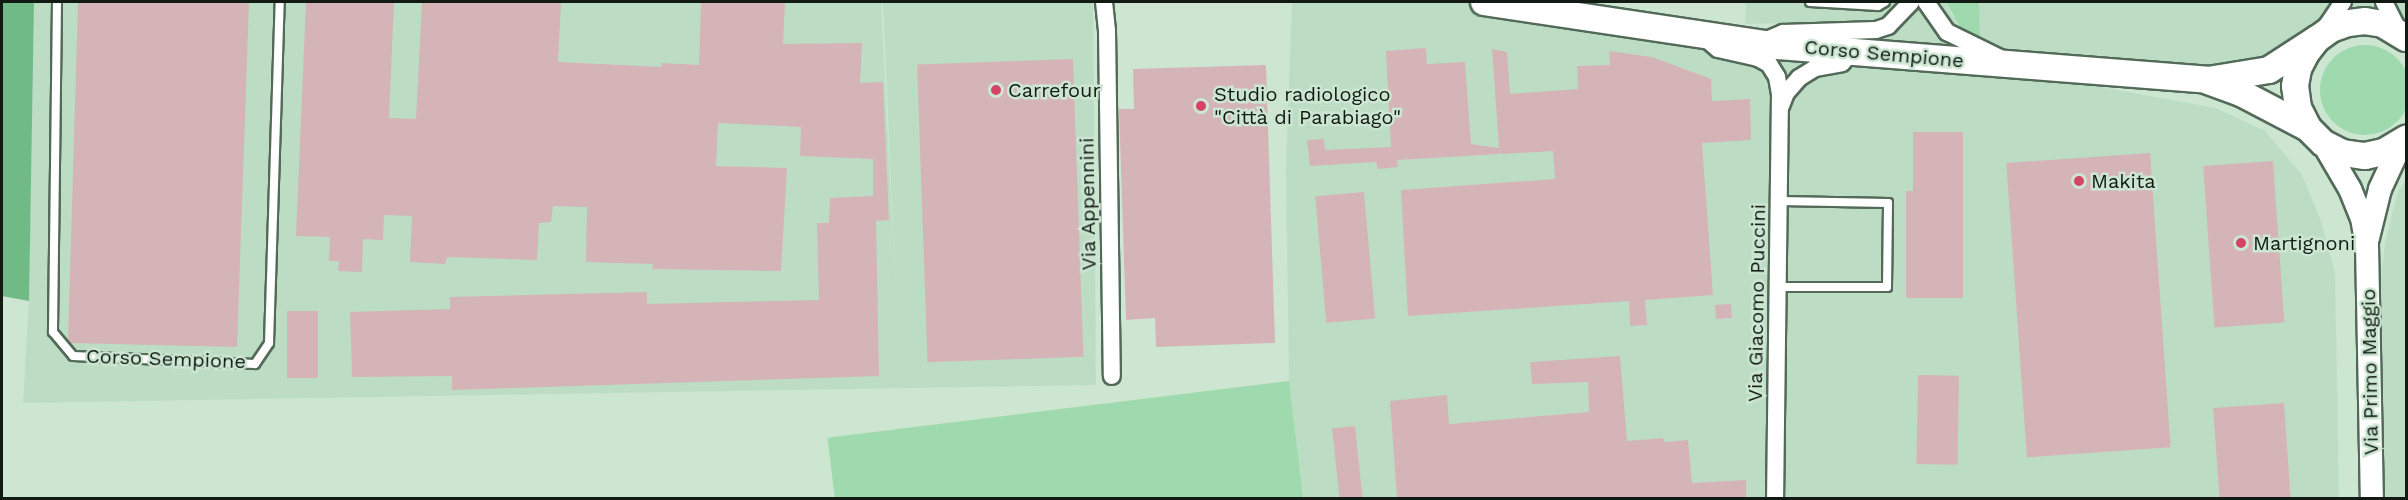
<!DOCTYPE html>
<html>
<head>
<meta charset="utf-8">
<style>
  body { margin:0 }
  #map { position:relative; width:2408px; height:500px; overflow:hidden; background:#cce6d2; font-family:"Work Sans",sans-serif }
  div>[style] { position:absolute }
  .built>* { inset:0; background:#bcddc4 }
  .green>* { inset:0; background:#9edaae; transform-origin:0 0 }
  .round { border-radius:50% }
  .forest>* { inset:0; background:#6fba85 }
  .building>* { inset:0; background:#d5b4b8; transform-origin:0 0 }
  .roads { filter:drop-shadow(2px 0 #536a59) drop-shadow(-2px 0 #536a59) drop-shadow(0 2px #536a59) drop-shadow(0 -2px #536a59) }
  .lane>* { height:8px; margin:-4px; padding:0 4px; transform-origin:4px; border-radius:4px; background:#fff }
  .street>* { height:16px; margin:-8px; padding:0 8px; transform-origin:8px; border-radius:8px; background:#fff }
  .secondary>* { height:22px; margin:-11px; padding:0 11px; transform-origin:11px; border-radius:11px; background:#fff }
  .primary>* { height:26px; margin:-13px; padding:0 13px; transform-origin:13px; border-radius:13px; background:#fff }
  .dots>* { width:16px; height:16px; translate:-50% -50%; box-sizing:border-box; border:3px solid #cce6d2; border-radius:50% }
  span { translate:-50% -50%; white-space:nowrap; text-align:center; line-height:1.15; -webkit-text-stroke:5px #cce6d2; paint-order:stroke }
  .street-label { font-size:20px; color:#111a13 }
  .poi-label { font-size:20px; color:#111a13 }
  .left { translate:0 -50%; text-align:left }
  .frame { position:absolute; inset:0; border:3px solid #111a13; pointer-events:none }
</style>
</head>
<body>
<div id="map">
  <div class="built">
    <div style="clip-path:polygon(34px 2px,881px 2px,896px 297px,883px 2px,1093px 2px,1096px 385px,23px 403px,29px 301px)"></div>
    <div style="clip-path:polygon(1292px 2px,1470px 2px,1781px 49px,1980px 65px,2216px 108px,2265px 131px,2302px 175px,2321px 221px,2335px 273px,2339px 498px,1304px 498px,1289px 381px,1286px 171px)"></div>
    <div style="clip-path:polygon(1746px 2px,1946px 2px,1951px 15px,1980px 36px,1979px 2px,2406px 2px,2406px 35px,2349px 20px,2294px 84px,1872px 43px,1787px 23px,1745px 24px)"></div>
    <div style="clip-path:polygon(2406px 181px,2406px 498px,2376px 498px,2373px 359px,2385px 242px,2398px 191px)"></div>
  </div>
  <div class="green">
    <div style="clip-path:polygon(1946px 2px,1979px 2px,1980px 37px,1968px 34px,1960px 27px)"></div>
    <div class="round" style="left:2320px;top:45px;width:90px;height:90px"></div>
    <div style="left:1289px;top:381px;width:118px;height:465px;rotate:83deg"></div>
  </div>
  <div class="forest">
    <div style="clip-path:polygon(2px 2px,34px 2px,29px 301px,2px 296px)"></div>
  </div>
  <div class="building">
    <div style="clip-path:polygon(78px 2px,249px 2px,237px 347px,70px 343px,68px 340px)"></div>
    <div style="clip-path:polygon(306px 2px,394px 2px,389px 118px,416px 119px,422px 2px,561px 2px,558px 62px,662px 67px,661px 63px,699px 65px,701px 2px,785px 3px,783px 44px,862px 43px,860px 83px,883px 82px,889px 220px,876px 221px,879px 376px,452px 390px,452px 376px,352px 377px,350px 312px,450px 309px,450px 297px,647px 292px,647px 304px,819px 300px,817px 223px,829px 223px,830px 198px,873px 196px,873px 159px,800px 156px,801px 127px,718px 123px,716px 166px,787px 168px,781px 271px,652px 269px,653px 264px,586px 262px,587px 207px,553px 206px,551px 222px,539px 223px,537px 260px,447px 257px,445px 264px,410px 262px,412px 216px,384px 215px,383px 240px,363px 239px,362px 272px,338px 271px,339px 261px,329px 261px,330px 237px,296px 236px)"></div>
    <div style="clip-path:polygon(1426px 48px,1427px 64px,1465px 62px,1471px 144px,1499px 148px,1492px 49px,1507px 52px,1510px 94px,1578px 89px,1577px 66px,1610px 65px,1609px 51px,1652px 57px,1711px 79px,1712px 101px,1750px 99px,1751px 140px,1702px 143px,1713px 295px,1645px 300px,1647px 325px,1630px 326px,1629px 301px,1408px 316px,1401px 190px,1555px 179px,1553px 151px,1500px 154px,1499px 149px,1499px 154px,1397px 160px,1398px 167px,1378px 169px,1376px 162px,1310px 166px,1307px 140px,1324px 139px,1325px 150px,1391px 147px,1386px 51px)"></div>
    <div style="left:1073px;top:59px;width:298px;height:156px;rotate:88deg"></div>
    <div style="clip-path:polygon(1266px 65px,1275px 343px,1156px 347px,1155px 318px,1126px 320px,1119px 109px,1134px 109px,1133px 69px)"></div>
    <div style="clip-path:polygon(1913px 132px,1963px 132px,1963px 298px,1906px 298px,1906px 191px,1913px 191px)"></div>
    <div style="left:2150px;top:153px;width:295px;height:144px;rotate:86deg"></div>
    <div style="left:2273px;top:161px;width:162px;height:70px;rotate:86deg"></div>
    <div style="left:1364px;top:192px;width:127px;height:49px;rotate:85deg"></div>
    <div style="left:1731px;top:304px;width:14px;height:16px;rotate:86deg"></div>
    <div style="left:287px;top:311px;width:31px;height:67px"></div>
    <div style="clip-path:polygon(1620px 356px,1627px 441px,1663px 438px,1664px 442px,1688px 440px,1692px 483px,1746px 480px,1746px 498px,1397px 498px,1390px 401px,1447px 395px,1449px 424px,1589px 412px,1588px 382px,1532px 384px,1530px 362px)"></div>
    <div style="left:1918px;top:375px;width:41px;height:89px;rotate:1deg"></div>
    <div style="left:2284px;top:403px;width:95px;height:71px;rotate:86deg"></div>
    <div style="left:1355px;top:426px;width:72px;height:23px;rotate:84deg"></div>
  </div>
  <div class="roads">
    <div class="lane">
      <div style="left:57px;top:2px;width:330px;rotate:90.7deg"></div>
      <div style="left:53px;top:332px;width:31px;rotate:50deg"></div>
      <div style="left:73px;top:356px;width:182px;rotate:2.5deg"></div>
      <div style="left:255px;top:364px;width:25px;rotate:-56deg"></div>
      <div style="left:269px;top:343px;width:341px;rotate:-88.2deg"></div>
      <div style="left:1810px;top:2px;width:68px;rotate:3.4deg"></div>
      <div style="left:1878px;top:6px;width:8px;rotate:-30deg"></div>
      <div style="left:1778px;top:287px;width:109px"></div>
      <div style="left:1887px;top:287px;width:84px;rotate:-89.3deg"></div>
      <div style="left:1888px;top:203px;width:108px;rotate:-178.9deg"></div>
    </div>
    <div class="street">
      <div style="left:1104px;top:2px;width:29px;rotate:84deg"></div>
      <div style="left:1107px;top:31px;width:345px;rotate:89.2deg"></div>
      <div style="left:1926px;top:2px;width:37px;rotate:55deg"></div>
      <div style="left:1947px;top:32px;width:59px;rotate:26.1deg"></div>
      <div style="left:2384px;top:2px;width:33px;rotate:63deg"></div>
      <div style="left:2324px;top:30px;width:34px;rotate:-56deg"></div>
      <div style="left:1704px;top:37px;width:18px;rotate:41deg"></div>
      <div style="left:1718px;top:49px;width:41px;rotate:12.7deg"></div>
      <div style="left:1758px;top:58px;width:13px;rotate:29deg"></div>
      <div style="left:1769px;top:64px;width:15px;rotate:58deg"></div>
      <div style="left:1777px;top:77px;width:17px;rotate:80deg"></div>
      <div style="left:1780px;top:94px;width:404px;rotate:90.7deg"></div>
      <div style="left:1764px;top:41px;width:21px;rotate:-23deg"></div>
      <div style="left:1783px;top:33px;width:93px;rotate:-1.8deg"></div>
      <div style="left:1876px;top:30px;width:13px;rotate:-18deg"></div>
      <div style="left:1888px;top:26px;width:33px;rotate:-46deg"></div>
      <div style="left:1781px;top:106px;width:14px;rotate:-69deg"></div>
      <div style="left:1786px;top:93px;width:20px;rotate:-49deg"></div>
      <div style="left:1799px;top:78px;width:19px;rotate:-32deg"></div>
      <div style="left:1815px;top:68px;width:27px;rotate:-10deg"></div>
      <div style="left:1842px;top:63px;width:15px;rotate:-48deg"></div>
    </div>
    <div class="secondary">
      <div style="left:2323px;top:143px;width:53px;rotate:59.6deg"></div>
      <div style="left:2350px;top:189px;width:31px;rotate:68deg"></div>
      <div style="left:2362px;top:218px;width:27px;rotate:80deg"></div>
      <div style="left:2367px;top:245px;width:253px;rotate:88.9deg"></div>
      <div style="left:2368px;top:238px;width:50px;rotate:-76.2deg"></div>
      <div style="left:2380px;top:189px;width:50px;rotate:-65deg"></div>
    </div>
    <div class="primary">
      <div style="left:1484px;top:2px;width:297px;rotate:8.5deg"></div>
      <div style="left:1778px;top:46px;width:431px;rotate:4.5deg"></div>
      <div style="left:2208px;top:80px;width:62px;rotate:-9.3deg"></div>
      <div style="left:2269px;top:70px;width:57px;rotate:-32.9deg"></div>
      <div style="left:2406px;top:38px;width:27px;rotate:-149deg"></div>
      <div style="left:2383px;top:24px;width:18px;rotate:-171deg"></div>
      <div style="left:2365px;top:21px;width:17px;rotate:173deg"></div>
      <div style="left:2348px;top:23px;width:18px;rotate:161deg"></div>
      <div style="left:2331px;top:29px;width:17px;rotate:144deg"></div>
      <div style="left:2317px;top:39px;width:18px;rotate:128deg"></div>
      <div style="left:2306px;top:53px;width:18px;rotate:117deg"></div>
      <div style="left:2298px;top:69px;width:17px;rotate:100deg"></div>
      <div style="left:2295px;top:86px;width:22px;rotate:82deg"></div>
      <div style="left:2298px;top:108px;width:22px;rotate:63deg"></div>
      <div style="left:2308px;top:128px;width:21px;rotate:45deg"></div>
      <div style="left:2323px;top:143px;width:22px;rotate:27deg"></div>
      <div style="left:2343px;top:153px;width:22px;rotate:8deg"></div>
      <div style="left:2365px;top:156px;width:19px;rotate:-12deg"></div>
      <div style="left:2384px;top:152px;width:26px;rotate:-31deg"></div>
      <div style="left:2208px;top:81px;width:35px;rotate:20deg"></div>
      <div style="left:2241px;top:93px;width:76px;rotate:27.6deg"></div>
    </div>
  </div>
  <div class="dots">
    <div style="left:996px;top:90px;background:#d44466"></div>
    <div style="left:1201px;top:106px;background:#d44466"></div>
    <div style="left:2079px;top:181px;background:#d44466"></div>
    <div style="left:2241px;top:243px;background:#d44466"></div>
  </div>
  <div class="street-label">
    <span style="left:1884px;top:54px;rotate:5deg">Corso Sempione</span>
    <span style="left:1088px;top:204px;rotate:-91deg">Via Appennini</span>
    <span style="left:1757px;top:303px;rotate:-89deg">Via Giacomo Puccini</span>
    <span style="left:166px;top:359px;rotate:2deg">Corso Sempione</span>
    <span style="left:2370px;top:372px;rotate:-91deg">Via Primo Maggio</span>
  </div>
  <div class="poi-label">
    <span class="left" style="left:1008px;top:90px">Carrefour</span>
    <span class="left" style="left:1214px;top:106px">Studio radiologico<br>"Città di Parabiago"</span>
    <span class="left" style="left:2091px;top:181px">Makita</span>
    <span class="left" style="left:2253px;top:243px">Martignoni</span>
  </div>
  <div class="frame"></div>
</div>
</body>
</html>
